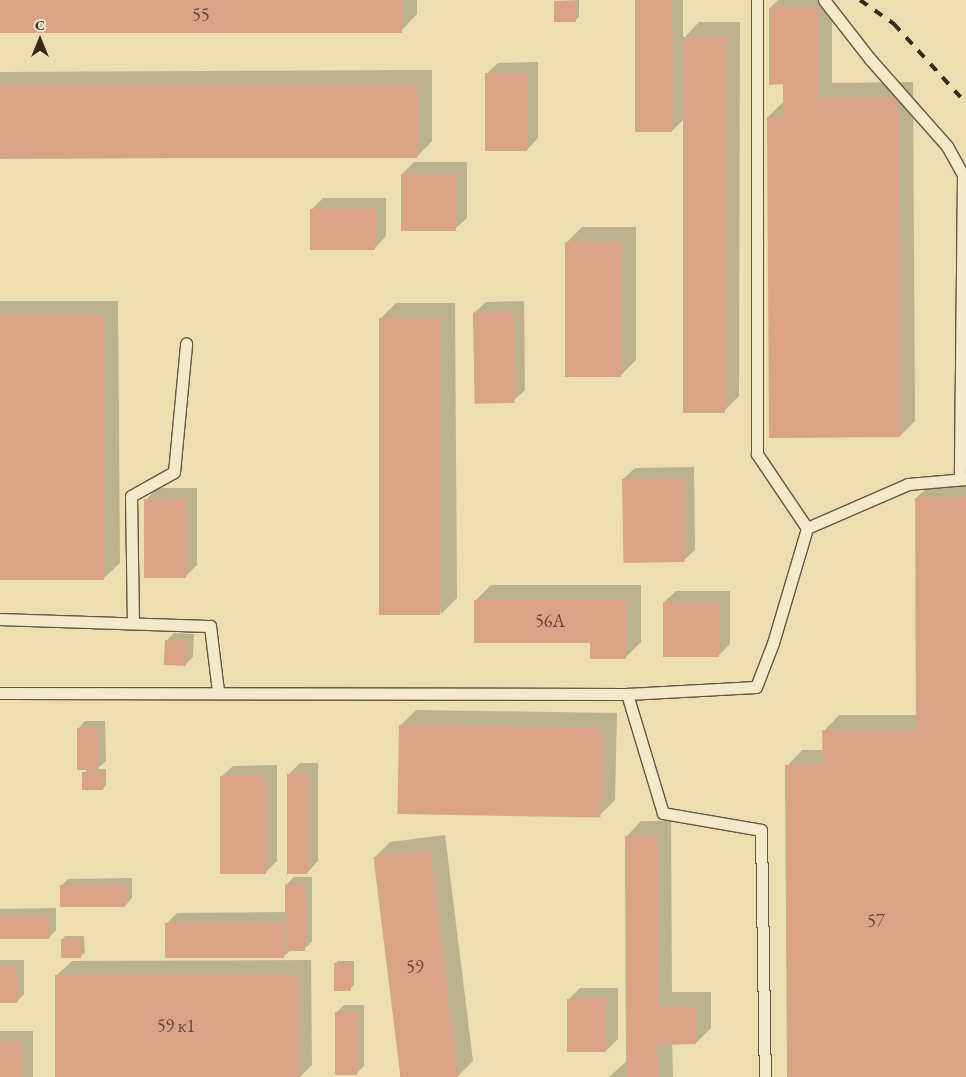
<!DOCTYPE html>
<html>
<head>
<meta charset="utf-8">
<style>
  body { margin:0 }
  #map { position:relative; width:966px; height:1077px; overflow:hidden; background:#ecdeb1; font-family:"EB Garamond",serif }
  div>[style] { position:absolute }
  .shadow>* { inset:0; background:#0003; transform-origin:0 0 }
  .building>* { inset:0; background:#daa387; transform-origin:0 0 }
  .roads { filter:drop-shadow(1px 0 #665640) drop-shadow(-1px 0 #665640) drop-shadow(0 1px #665640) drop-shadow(0 -1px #665640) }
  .service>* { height:11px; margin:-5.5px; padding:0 5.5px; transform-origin:5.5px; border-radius:5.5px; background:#f3eacc }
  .rail>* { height:4px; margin-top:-2px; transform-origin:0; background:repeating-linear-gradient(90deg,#3a281a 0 9px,transparent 0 18px) }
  span { translate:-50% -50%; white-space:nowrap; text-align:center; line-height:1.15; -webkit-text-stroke:4.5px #f3eacc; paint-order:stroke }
  .number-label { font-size:18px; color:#624735 }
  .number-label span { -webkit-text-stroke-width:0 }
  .north { position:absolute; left:15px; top:15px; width:50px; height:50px; -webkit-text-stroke:4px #f3eacc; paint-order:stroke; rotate:0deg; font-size:14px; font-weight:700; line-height:20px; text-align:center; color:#3a281a }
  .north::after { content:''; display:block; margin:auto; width:18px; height:22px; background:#3a281a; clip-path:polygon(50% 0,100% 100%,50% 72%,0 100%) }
</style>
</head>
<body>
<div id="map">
  <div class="shadow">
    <div style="clip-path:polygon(0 0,417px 0,417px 14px,402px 30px,0 32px)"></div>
    <div style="clip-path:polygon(579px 0,579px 17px,575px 21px,555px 1px)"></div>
    <div style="clip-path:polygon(636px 0,683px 0,683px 39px,699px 22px,740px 22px,739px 396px,723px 412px,684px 119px,672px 131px)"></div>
    <div style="clip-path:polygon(778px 0,832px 0,832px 83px,913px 82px,915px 421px,900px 436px,768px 117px,784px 101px,784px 83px,770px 8px)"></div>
    <div style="clip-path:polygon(538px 62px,538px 138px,527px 150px,486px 74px,498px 63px)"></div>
    <div style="clip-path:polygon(432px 70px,432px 141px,417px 157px,0 159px,0 72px)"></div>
    <div style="clip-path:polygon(414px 162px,467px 162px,467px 218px,455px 229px,402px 174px)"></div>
    <div style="clip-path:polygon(323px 198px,386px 198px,386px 236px,375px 248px,311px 210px)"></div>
    <div style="clip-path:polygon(582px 227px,636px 227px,636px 360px,621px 375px,567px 242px)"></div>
    <div style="clip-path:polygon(0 301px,118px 301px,120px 563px,104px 578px,0 579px)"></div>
    <div style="clip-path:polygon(524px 301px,525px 390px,513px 401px,474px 313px,486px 302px)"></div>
    <div style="clip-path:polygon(396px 303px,455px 303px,457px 598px,441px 614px,381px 318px)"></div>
    <div style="clip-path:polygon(694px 467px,695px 550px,683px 561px,623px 479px,635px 468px)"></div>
    <div style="clip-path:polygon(932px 483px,966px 483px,966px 1077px,788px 1077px,787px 766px,802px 750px,824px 750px,824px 731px,839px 715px,917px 715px,916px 498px)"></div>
    <div style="clip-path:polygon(157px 488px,197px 488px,197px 565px,186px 576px,146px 500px)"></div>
    <div style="clip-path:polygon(491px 585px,641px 585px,641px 642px,626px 657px,592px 641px,476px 600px)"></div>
    <div style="clip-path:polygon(676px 591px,730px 591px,730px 644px,718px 656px,664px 602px)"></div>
    <div style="clip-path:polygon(174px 633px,194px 634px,193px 657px,185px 665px,166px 641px)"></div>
    <div style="clip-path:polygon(416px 710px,617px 713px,615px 800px,600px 815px,401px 725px)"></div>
    <div style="clip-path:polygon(85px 721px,105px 721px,106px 761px,97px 769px,106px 769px,106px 785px,103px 789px,84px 773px,88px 769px,78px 729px)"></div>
    <div style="clip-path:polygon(300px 763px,318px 763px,318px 861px,307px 873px,288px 775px)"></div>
    <div style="clip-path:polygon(277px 765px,277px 861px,266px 872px,221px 777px,233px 766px)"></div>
    <div style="clip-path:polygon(641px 821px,671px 821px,672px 992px,711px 992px,711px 1028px,696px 1043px,672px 1043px,673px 1077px,609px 1077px,627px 1061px,626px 837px)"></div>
    <div style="clip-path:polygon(445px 835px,473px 1061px,457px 1077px,401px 1077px,375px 857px,390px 842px)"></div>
    <div style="clip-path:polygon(294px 877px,312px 877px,312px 942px,304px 949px,291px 950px,283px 957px,166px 924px,177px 913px,287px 912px,286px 885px)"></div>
    <div style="clip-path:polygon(132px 878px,132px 898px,125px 906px,61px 886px,68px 879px)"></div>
    <div style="clip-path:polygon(56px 908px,56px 930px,49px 938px,0 938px,0 909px)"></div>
    <div style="clip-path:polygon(65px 936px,84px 936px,85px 953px,81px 956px,62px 940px)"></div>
    <div style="clip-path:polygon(0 960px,24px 960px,24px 994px,17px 1002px,0 1002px)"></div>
    <div style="clip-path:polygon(311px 960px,312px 1065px,300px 1077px,57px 1077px,56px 976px,72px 961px)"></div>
    <div style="clip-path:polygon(338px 961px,354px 961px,354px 985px,350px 989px,335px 964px)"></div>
    <div style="clip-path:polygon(580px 988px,618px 988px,618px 1039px,606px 1051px,568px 1000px)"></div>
    <div style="clip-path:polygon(344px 1005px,364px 1005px,364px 1066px,357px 1073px,336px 1013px)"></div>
    <div style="left:0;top:1031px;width:33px;height:46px"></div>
  </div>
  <div class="building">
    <div style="left:0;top:0;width:402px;height:33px"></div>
    <div style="left:635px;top:0;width:37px;height:132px"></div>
    <div style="left:554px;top:1px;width:22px;height:21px"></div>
    <div style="clip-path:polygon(817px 7px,817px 98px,898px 97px,900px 437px,769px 438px,767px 117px,783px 117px,783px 84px,769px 85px,769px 8px)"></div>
    <div style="left:683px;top:37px;width:42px;height:376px"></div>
    <div style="left:527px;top:73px;width:78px;height:42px;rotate:90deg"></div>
    <div style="left:417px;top:85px;width:73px;height:417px;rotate:90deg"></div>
    <div style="left:401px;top:174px;width:55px;height:57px"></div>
    <div style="left:310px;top:209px;width:65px;height:41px"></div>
    <div style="left:565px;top:242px;width:56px;height:135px"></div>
    <div style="left:513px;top:312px;width:91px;height:40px;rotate:89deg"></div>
    <div style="left:0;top:316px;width:104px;height:264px"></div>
    <div style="left:379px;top:318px;width:61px;height:297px"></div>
    <div style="left:683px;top:478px;width:84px;height:61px;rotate:89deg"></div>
    <div style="clip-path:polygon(966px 497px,966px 1077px,787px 1077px,785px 765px,823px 765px,822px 730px,916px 730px,915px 498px)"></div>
    <div style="left:144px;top:499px;width:42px;height:79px"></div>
    <div style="clip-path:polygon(474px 600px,626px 600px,626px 659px,590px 659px,590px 643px,474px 643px)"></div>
    <div style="left:663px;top:602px;width:56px;height:55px"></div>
    <div style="left:165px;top:640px;width:22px;height:25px;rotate:3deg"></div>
    <div style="left:399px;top:725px;width:203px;height:89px;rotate:1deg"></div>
    <div style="left:77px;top:728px;width:21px;height:42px"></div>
    <div style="left:82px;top:772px;width:21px;height:18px"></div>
    <div style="left:287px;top:774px;width:20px;height:100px"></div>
    <div style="left:266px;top:776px;width:98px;height:46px;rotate:90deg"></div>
    <div style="clip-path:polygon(625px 836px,657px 836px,657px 1007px,696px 1007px,696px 1044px,658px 1045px,658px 1077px,626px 1077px)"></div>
    <div style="left:430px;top:850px;width:229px;height:57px;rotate:83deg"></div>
    <div style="left:285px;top:884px;width:20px;height:67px"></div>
    <div style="left:125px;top:885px;width:22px;height:65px;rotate:90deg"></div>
    <div style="left:0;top:916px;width:49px;height:23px"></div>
    <div style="left:284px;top:923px;width:35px;height:119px;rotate:90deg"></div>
    <div style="left:61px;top:939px;width:20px;height:19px"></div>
    <div style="left:334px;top:963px;width:17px;height:28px"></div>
    <div style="left:0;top:967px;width:17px;height:36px"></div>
    <div style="left:297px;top:975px;width:102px;height:242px;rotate:90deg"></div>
    <div style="left:567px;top:999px;width:39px;height:53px"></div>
    <div style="left:335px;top:1012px;width:22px;height:63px"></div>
    <div style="left:0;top:1042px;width:22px;height:35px"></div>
  </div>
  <div class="roads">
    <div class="service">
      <div style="left:757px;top:0;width:454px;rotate:90deg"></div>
      <div style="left:757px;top:454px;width:89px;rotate:56deg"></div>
      <div style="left:824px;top:0;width:75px;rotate:52.1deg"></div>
      <div style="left:870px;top:59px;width:116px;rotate:48.5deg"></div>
      <div style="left:947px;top:146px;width:33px;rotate:61deg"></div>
      <div style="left:963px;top:175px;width:304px;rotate:90.6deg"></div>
      <div style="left:0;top:619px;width:210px;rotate:1.9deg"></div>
      <div style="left:210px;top:626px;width:65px;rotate:83deg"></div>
      <div style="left:133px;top:623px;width:127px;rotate:-90.9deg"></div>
      <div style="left:131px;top:496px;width:49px;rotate:-29.2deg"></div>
      <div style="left:174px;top:472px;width:129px;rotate:-84.6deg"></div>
      <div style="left:0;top:693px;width:627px;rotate:0.09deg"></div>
      <div style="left:627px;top:694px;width:129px;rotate:-3.1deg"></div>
      <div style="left:756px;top:687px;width:47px;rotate:-68.9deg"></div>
      <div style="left:773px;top:643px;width:120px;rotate:-73.5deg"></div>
      <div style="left:807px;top:528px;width:110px;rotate:-23.5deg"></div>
      <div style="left:908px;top:484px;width:58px;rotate:-4.9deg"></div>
      <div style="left:627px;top:694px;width:124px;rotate:73.2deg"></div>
      <div style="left:663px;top:813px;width:99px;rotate:9.8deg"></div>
      <div style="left:761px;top:830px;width:247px;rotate:89.1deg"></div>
    </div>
  </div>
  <div class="rail">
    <div style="left:860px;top:0;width:42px;rotate:35.2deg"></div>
    <div style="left:894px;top:24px;width:107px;rotate:47.7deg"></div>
  </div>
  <div class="number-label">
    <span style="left:201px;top:15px">55</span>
    <span style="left:550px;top:621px">56А</span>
    <span style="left:876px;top:921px">57</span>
    <span style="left:415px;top:967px">59</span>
    <span style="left:176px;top:1026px">59 к1</span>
  </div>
  <div class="north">С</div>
</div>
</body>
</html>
